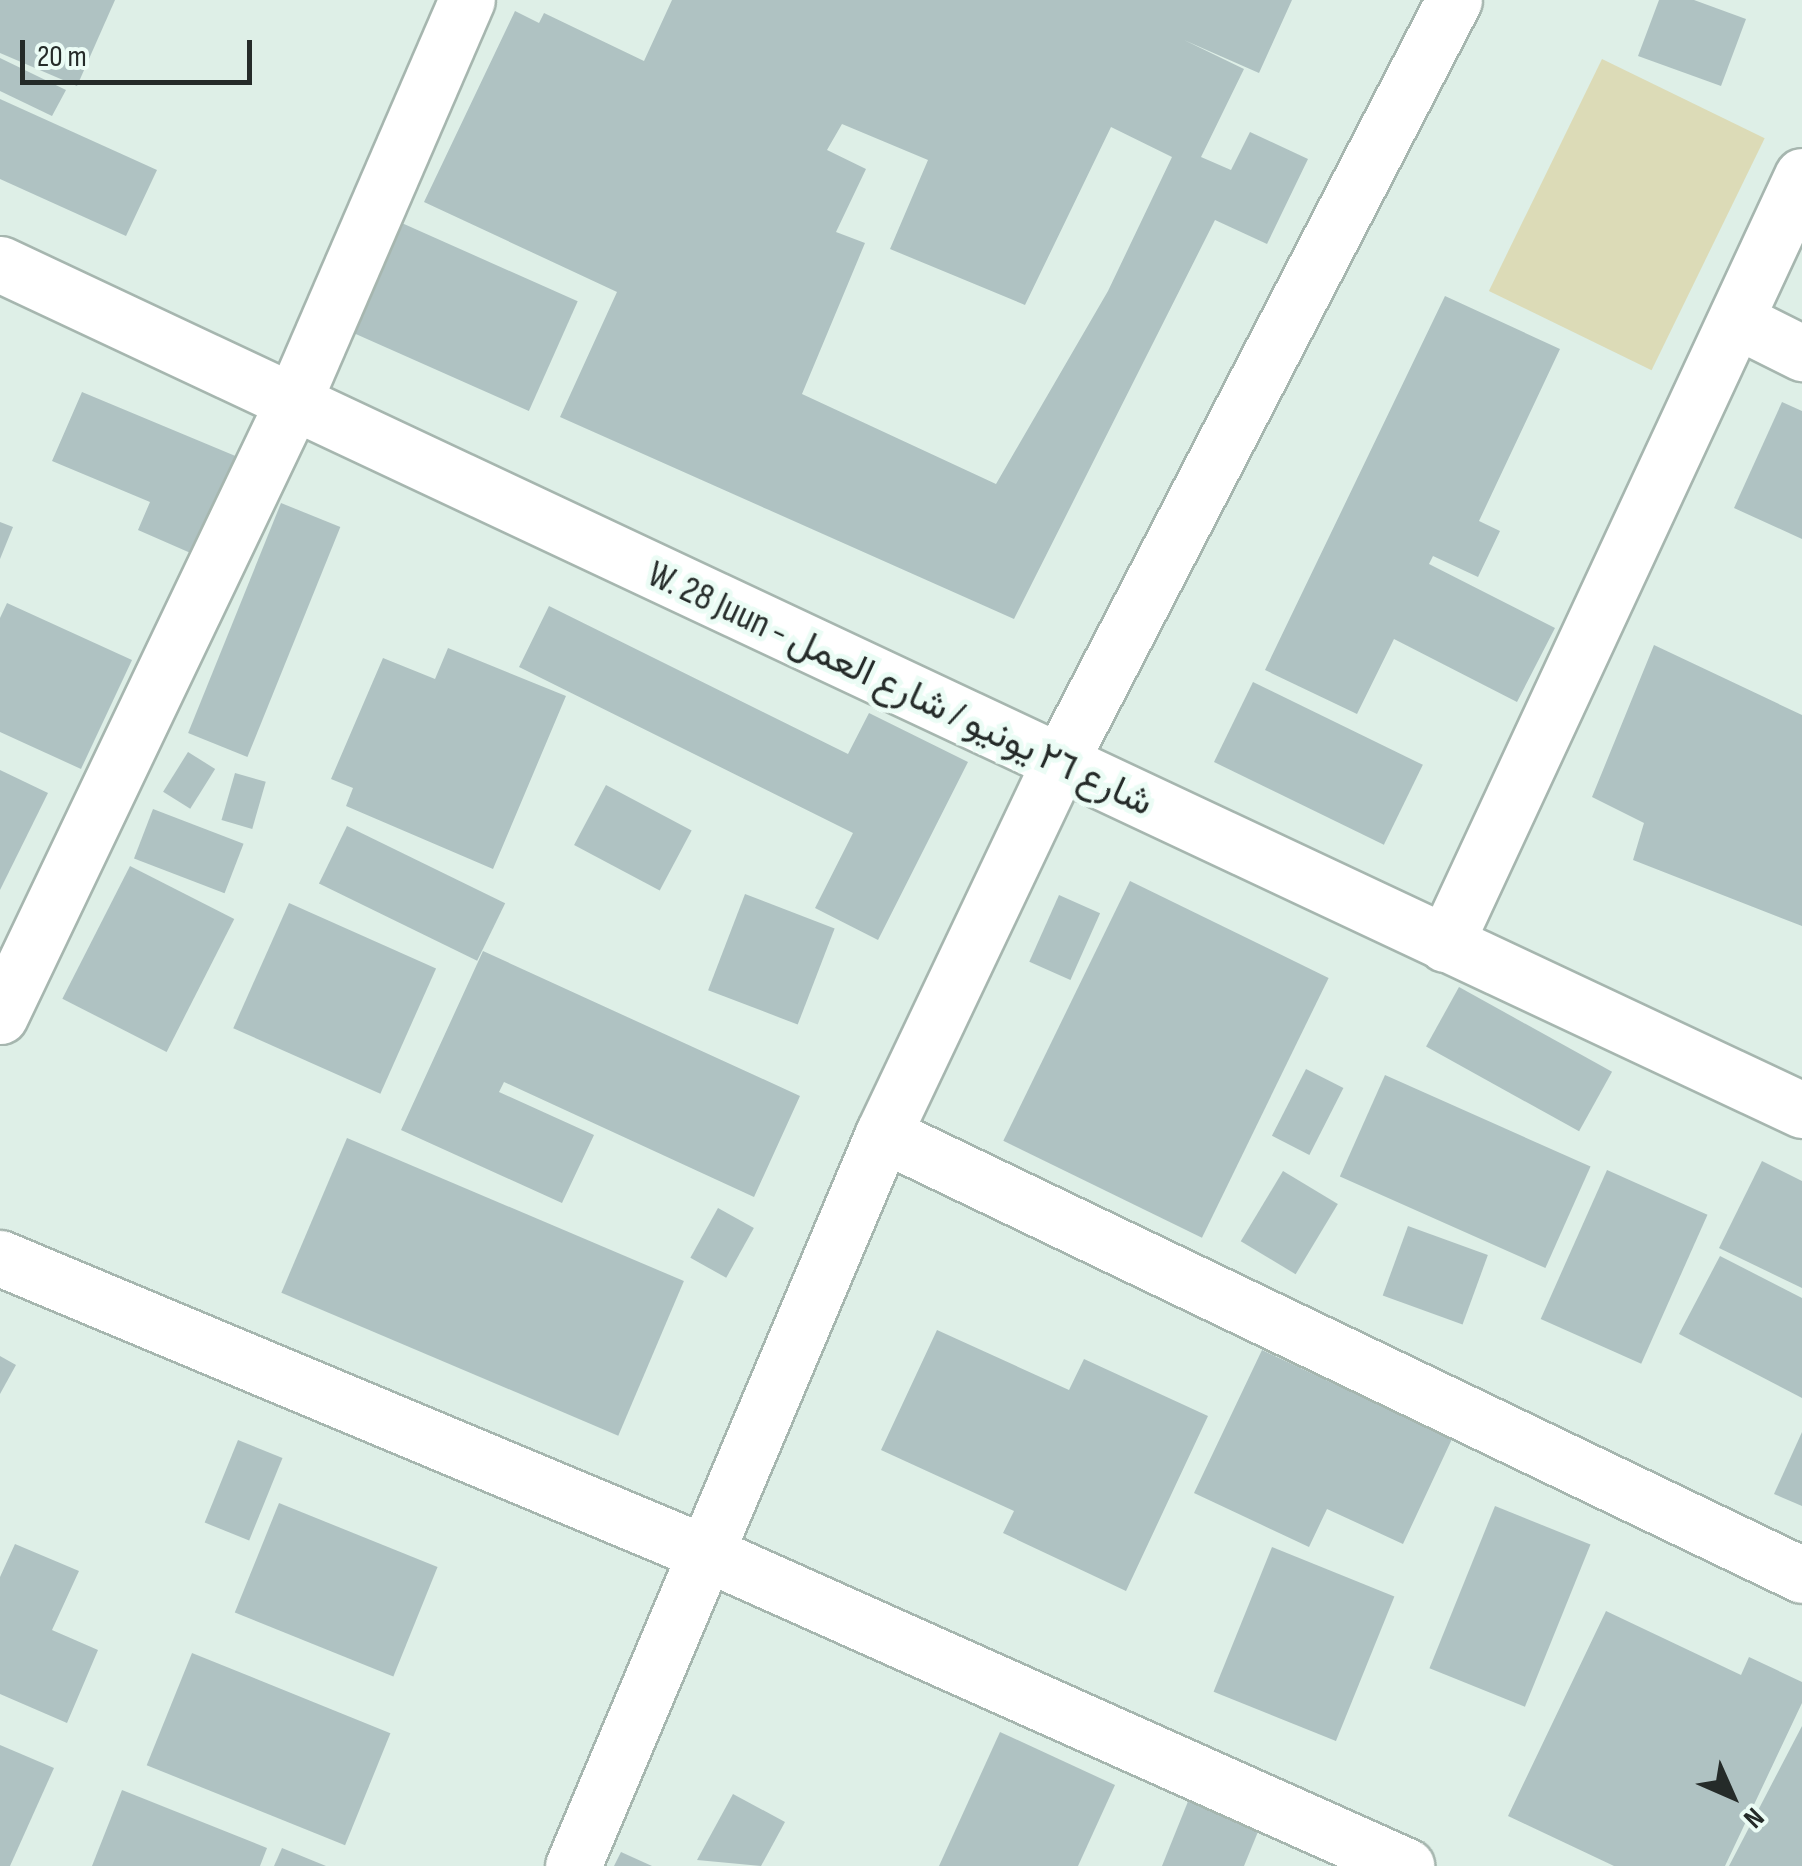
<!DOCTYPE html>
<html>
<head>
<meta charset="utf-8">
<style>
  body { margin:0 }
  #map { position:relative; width:1802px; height:1866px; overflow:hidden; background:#deefe7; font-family:"Sofia Sans Condensed",Vazirmatn,sans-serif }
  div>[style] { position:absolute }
  .green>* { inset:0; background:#dcdbb7; transform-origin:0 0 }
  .building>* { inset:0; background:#afc2c2; transform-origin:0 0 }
  .roads { filter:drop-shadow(2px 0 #a6b6af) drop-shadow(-2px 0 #a6b6af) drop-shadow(0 2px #a6b6af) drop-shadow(0 -2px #a6b6af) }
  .minor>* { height:55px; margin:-27.5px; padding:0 27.5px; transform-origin:27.5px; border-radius:27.5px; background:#fff }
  span { translate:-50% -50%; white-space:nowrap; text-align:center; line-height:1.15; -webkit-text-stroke:10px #ebfcf5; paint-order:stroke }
  .street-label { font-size:38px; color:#252b29 }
  .north { position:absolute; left:1682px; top:1746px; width:100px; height:100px; -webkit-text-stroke:8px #ebfcf5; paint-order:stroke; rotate:135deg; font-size:28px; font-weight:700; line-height:40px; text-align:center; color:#252b29 }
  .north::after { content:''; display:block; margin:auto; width:35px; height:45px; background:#252b29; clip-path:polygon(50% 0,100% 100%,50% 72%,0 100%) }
  .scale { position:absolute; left:20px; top:40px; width:232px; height:45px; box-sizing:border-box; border:5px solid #252b29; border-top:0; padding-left:12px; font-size:30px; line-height:35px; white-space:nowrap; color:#252b29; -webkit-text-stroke:8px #ebfcf5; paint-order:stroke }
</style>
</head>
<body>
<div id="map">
  <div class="green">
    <div style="left:1602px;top:59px;width:181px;height:258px;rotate:26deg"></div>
  </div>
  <div class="building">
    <div style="clip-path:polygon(0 0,115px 0,77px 86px,0 53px)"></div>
    <div style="clip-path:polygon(evenodd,672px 0,1292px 0,1259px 73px,1184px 40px,1244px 69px,1201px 157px,1231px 170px,1250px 132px,1308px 159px,1267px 244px,1215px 220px,1014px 619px,560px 417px,617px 292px,424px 202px,515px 11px,539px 23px,544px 13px,644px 61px,672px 0,842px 124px,928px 160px,890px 249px,1025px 305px,1111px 127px,1172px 157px,1108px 291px,996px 484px,802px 394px,865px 243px,836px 232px,866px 169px,827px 150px,842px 124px)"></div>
    <div style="clip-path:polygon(1659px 0,1694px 0,1746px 19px,1721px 86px,1638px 56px)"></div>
    <div style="clip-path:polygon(0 58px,66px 90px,52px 116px,0 91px)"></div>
    <div style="clip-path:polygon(0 99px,157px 170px,126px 236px,0 179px)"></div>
    <div style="left:395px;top:220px;width:200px;height:120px;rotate:24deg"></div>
    <div style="clip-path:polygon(1445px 296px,1560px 349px,1479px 521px,1500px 531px,1478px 577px,1433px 556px,1429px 564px,1555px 628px,1517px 702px,1394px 639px,1357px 714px,1265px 670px)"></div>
    <div style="clip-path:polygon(82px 392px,245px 460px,202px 558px,138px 530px,150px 502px,52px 461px)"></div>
    <div style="clip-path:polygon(1782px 402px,1802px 411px,1802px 539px,1734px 508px)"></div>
    <div style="left:281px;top:503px;width:64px;height:248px;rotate:22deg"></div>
    <div style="clip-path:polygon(0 522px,13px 527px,0 559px)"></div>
    <div style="clip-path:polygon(7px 603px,132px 660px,81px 769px,0 732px,0 618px)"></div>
    <div style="clip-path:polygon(549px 606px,848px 754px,869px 713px,968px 762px,878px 940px,815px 908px,853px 833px,519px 667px)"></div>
    <div style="clip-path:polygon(1654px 645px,1802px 715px,1802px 926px,1633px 860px,1644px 823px,1592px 797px)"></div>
    <div style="clip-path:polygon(448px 648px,566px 696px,493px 869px,346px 806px,353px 788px,331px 779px,383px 658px,435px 679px)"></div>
    <div style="left:1253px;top:682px;width:189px;height:89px;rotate:26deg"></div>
    <div style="left:188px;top:752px;width:32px;height:47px;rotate:32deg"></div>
    <div style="clip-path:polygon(0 770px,48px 793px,0 890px)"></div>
    <div style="left:235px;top:773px;width:32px;height:49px;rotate:16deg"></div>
    <div style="left:606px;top:785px;width:97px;height:68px;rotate:28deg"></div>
    <div style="left:153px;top:809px;width:97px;height:53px;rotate:21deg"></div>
    <div style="left:347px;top:826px;width:176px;height:64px;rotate:26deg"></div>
    <div style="left:130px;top:866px;width:117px;height:149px;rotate:27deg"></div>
    <div style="left:1130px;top:881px;width:221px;height:289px;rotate:26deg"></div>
    <div style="left:745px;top:894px;width:96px;height:103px;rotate:21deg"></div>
    <div style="left:1059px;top:895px;width:45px;height:73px;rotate:24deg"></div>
    <div style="left:289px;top:903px;width:161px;height:137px;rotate:24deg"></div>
    <div style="clip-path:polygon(483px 951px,800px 1096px,754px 1197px,504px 1082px,499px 1092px,594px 1135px,562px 1203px,401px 1130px)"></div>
    <div style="left:1459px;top:987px;width:175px;height:68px;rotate:29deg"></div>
    <div style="left:1306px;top:1069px;width:42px;height:75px;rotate:27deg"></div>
    <div style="left:1385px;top:1075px;width:225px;height:111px;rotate:24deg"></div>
    <div style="left:347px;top:1138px;width:366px;height:168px;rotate:23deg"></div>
    <div style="clip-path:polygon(1762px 1161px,1802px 1181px,1802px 1288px,1719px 1248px)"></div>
    <div style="left:1607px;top:1170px;width:110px;height:163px;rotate:24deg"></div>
    <div style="left:1283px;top:1171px;width:64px;height:82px;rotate:31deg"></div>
    <div style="left:718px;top:1208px;width:41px;height:57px;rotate:29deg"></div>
    <div style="left:1408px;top:1226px;width:85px;height:74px;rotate:20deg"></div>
    <div style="clip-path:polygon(1720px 1256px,1802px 1298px,1802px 1398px,1679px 1334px)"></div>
    <div style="clip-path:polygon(937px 1330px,1069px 1390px,1084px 1359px,1208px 1416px,1126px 1591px,1003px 1533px,1014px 1511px,881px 1450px)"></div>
    <div style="clip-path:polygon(1262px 1350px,1452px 1439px,1403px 1544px,1327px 1509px,1309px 1547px,1194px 1493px)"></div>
    <div style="clip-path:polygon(0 1356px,16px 1365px,0 1394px)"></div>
    <div style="clip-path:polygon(1802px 1432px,1802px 1506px,1774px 1494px)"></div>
    <div style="left:238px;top:1440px;width:48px;height:89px;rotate:22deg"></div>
    <div style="left:279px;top:1503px;width:171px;height:118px;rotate:22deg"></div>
    <div style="left:1495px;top:1506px;width:103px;height:175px;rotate:22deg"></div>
    <div style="clip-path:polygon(15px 1544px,79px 1571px,52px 1630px,98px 1650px,67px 1723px,0 1694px,0 1577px)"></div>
    <div style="left:1272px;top:1547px;width:132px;height:156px;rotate:22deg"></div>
    <div style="clip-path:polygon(1606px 1611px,1741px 1675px,1749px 1657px,1802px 1682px,1802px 1703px,1725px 1866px,1614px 1866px,1508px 1816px)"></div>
    <div style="left:192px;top:1653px;width:214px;height:121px;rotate:22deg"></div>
    <div style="clip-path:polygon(1802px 1726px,1802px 1866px,1729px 1866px)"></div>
    <div style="clip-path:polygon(1000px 1732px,1115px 1785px,1078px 1866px,939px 1866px)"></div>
    <div style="clip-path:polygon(0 1745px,54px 1768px,10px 1866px,0 1866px)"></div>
    <div style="clip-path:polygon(122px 1790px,267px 1848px,260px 1866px,92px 1866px)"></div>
    <div style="clip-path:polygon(733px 1794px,785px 1822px,761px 1866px,697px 1860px)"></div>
    <div style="clip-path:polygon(1191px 1794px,1262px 1822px,1244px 1866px,1162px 1866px)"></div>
    <div style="clip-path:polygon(282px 1848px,326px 1866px,274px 1866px)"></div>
    <div style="clip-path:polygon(621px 1852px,652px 1866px,614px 1866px)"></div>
  </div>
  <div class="roads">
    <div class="minor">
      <div style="left:0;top:264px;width:1991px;rotate:25.15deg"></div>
      <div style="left:1738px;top:321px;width:72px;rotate:26.6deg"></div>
      <div style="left:1445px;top:944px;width:847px;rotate:-65.07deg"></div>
      <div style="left:0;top:1016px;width:678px;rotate:-64.49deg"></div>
      <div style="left:292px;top:404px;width:440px;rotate:-66.6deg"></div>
      <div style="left:883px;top:1134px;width:1019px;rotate:25.63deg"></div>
      <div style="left:0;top:1258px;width:767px;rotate:22.69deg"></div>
      <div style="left:708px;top:1554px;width:765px;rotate:24.08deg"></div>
      <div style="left:573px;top:1866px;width:795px;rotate:-67.05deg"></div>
      <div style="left:883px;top:1134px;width:411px;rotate:-64.6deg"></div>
      <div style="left:1059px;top:763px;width:859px;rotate:-62.63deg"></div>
    </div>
  </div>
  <div class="street-label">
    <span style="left:900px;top:689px;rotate:25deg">W. 28 Juun - شارع ٢٦ يونيو / شارع العمل</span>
  </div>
  <div class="north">N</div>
  <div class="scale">20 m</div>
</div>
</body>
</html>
